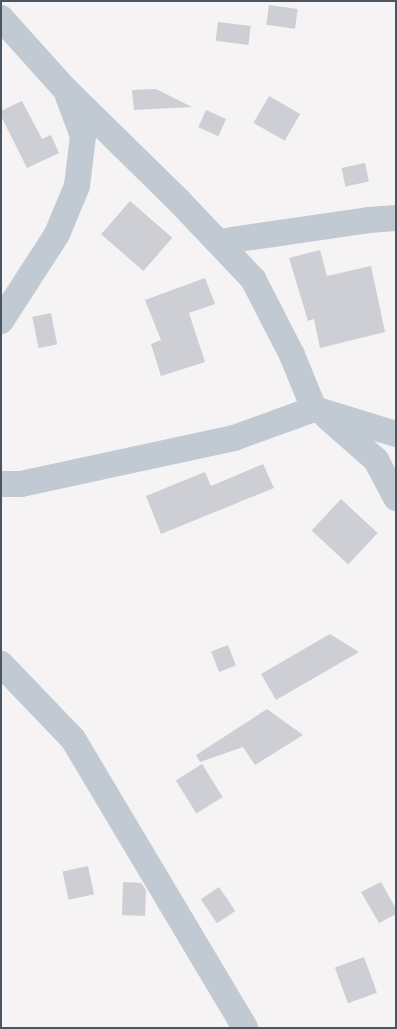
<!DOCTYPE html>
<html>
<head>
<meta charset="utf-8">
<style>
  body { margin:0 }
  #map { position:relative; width:397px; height:1029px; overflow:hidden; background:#f5f3f3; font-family:"Open Sans",sans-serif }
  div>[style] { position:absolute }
  .building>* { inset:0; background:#cdcfd5; transform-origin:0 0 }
  .minor>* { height:26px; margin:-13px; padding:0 13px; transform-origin:13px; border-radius:13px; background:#c1cad2 }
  span { translate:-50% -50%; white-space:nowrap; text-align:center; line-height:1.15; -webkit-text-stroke:4px #fff; paint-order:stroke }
  .frame { position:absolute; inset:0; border:2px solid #4a5661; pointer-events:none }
</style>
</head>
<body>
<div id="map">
  <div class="building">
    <div style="left:269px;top:5px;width:29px;height:20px;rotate:8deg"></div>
    <div style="left:218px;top:22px;width:33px;height:19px;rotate:7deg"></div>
    <div style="clip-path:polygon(156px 89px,192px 107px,134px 110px,132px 90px)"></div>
    <div style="left:269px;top:96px;width:36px;height:31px;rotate:30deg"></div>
    <div style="clip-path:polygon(22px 101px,42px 139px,51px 135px,59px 153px,27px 168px,1px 116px,1px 111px)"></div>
    <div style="left:206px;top:110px;width:22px;height:19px;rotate:24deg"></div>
    <div style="left:365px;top:163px;width:19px;height:24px;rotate:78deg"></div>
    <div style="left:130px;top:201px;width:56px;height:44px;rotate:41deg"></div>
    <div style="clip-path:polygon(320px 250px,327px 276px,371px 266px,385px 332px,320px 348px,314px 319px,308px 321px,289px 258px)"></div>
    <div style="clip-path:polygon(205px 278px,215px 304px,189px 313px,205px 362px,161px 376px,151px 344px,161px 340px,145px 300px)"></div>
    <div style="left:51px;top:313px;width:32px;height:19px;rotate:79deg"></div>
    <div style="clip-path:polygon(263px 464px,274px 488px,161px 534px,146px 496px,205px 472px,211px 486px)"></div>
    <div style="left:341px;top:499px;width:50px;height:43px;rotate:43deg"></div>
    <div style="clip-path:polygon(330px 634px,359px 652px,276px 700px,261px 674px)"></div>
    <div style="left:228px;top:645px;width:22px;height:18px;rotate:69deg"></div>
    <div style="clip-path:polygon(267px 709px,303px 735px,255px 765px,243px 747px,200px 762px,196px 755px)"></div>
    <div style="left:202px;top:764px;width:39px;height:31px;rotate:58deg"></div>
    <div style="left:88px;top:866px;width:29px;height:26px;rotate:78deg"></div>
    <div style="clip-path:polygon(123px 882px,141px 883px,146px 890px,145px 916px,122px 915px)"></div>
    <div style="clip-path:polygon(381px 882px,396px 909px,396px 914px,379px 923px,361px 892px)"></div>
    <div style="left:219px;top:887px;width:29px;height:22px;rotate:56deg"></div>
    <div style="left:364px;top:957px;width:38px;height:31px;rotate:70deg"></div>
  </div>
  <div class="minor">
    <div style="left:1px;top:18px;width:96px;rotate:48deg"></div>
    <div style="left:65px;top:89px;width:160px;rotate:44.5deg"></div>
    <div style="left:179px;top:201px;width:108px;rotate:46.5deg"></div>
    <div style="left:253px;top:279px;width:85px;rotate:62.8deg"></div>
    <div style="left:292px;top:355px;width:58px;rotate:67.8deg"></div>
    <div style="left:218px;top:242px;width:152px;rotate:-8.3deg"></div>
    <div style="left:368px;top:220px;width:28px;rotate:-4deg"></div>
    <div style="left:1px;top:321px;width:103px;rotate:-57.2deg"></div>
    <div style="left:57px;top:234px;width:52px;rotate:-67.4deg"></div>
    <div style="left:77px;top:186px;width:50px;rotate:-83.2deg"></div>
    <div style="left:83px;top:136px;width:43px;rotate:-110.6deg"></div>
    <div style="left:326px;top:416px;width:67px;rotate:41.3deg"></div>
    <div style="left:376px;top:460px;width:43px;rotate:62.2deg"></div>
    <div style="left:1px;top:484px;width:20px"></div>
    <div style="left:21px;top:484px;width:218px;rotate:-12.2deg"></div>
    <div style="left:234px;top:438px;width:85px;rotate:-19.9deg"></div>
    <div style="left:314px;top:409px;width:86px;rotate:17deg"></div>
    <div style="left:1px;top:664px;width:104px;rotate:46.2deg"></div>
    <div style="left:73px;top:739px;width:336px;rotate:59.2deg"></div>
  </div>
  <div class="frame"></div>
</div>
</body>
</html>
